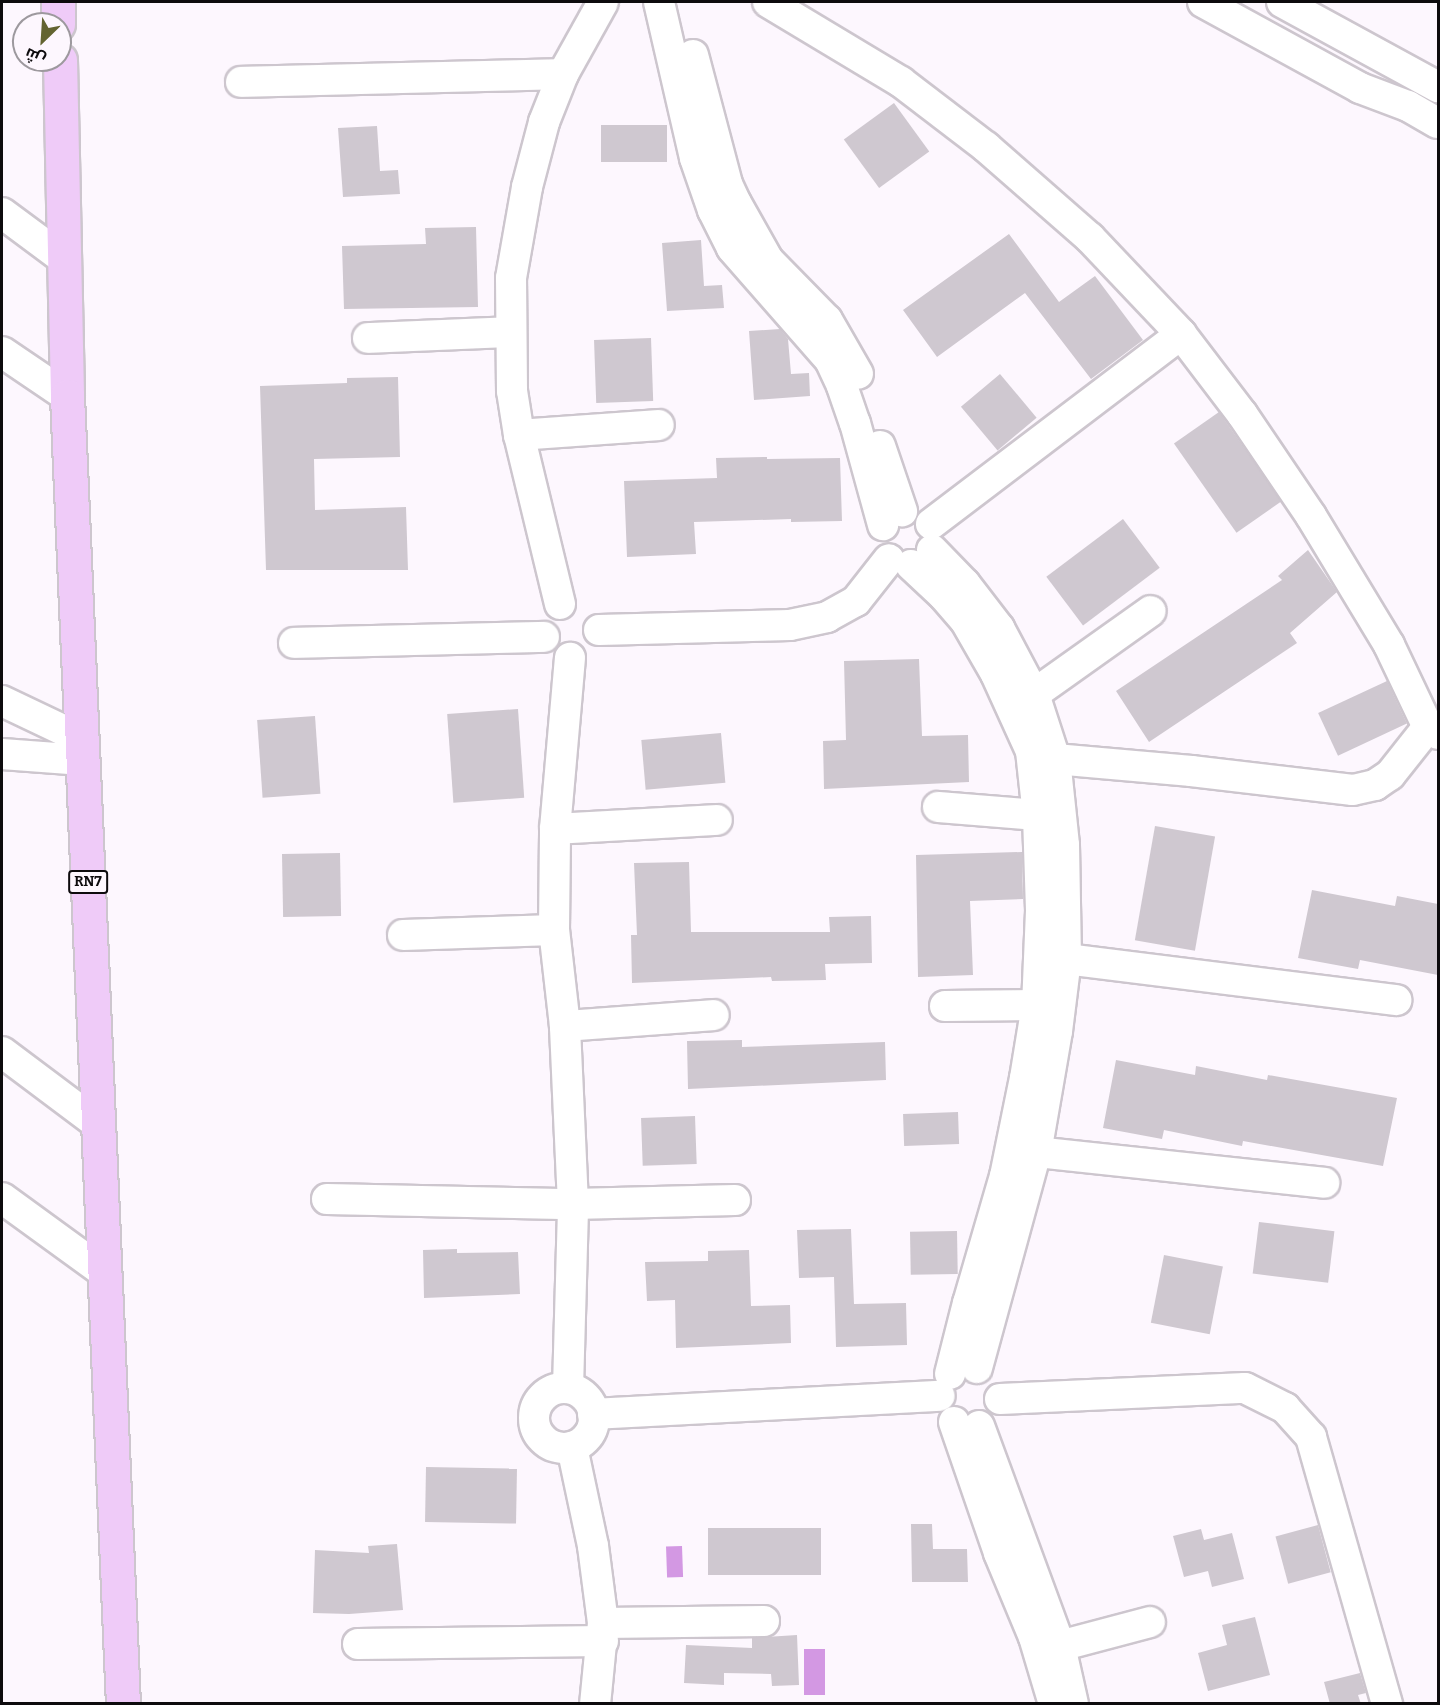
<!DOCTYPE html>
<html>
<head>
<meta charset="utf-8">
<style>
  body { margin:0 }
  #map { position:relative; width:1440px; height:1705px; overflow:hidden; background:#fdf7fe; font-family:Bitter,Cairo,serif }
  div>[style] { position:absolute }
  .water>* { inset:0; background:#d398e3; transform-origin:0 0 }
  .building>* { inset:0; background:#cfc8d0; transform-origin:0 0 }
  .roads { filter:drop-shadow(2px 0 #cdc6ce) drop-shadow(-2px 0 #cdc6ce) drop-shadow(0 2px #cdc6ce) drop-shadow(0 -2px #cdc6ce) }
  .minor>* { height:30px; margin:-15px; padding:0 15px; transform-origin:15px; border-radius:15px; background:#fff }
  .minor>.ring { margin:-15px; padding:0; box-sizing:content-box; background:none; border:30px solid #fff; border-radius:50% }
  .major>* { height:33px; margin:-16.5px; padding:0 16.5px; transform-origin:16.5px; border-radius:16.5px; background:#efcbf8 }
  span { translate:-50% -50%; white-space:nowrap; text-align:center; line-height:1.15; -webkit-text-stroke:6px #fdf7fe; paint-order:stroke }
  .shield-label span { padding:2px 4px; background:#fdf7fe; border:2px solid; border-radius:4px; -webkit-text-stroke-width:0 }
  .shield-label { font-size:14px; color:#0d0b0d; font-weight:700 }
  .frame { position:absolute; inset:0; border:3px solid #0d0b0d; pointer-events:none }
  .north { position:absolute; left:12px; top:12px; width:60px; height:60px; box-sizing:border-box; background:#fdf7fe; border:2px solid #9d999e; border-radius:50%; rotate:205deg; font-size:16px; font-weight:700; line-height:24px; text-align:center; color:#0d0b0d }
  .north::after { content:''; display:block; margin:auto; width:21px; height:27px; background:#636431; clip-path:polygon(50% 0,100% 100%,50% 72%,0 100%) }
</style>
</head>
<body>
<div id="map">
  <div class="water">
    <div style="left:682px;top:1546px;width:31px;height:16px;rotate:88deg"></div>
    <div style="left:804px;top:1649px;width:21px;height:46px"></div>
  </div>
  <div class="building">
    <div style="left:894px;top:103px;width:60px;height:62px;rotate:54deg"></div>
    <div style="left:667px;top:125px;width:37px;height:66px;rotate:90deg"></div>
    <div style="clip-path:polygon(377px 126px,380px 171px,398px 170px,400px 194px,343px 197px,338px 128px)"></div>
    <div style="clip-path:polygon(476px 227px,478px 307px,344px 309px,342px 246px,426px 244px,425px 228px)"></div>
    <div style="clip-path:polygon(1009px 234px,1059px 302px,1095px 276px,1143px 340px,1091px 379px,1025px 293px,937px 357px,903px 310px)"></div>
    <div style="clip-path:polygon(701px 240px,704px 286px,722px 285px,724px 308px,667px 311px,662px 243px)"></div>
    <div style="clip-path:polygon(780px 329px,788px 339px,791px 374px,809px 373px,810px 396px,754px 400px,749px 331px)"></div>
    <div style="left:651px;top:338px;width:63px;height:57px;rotate:88deg"></div>
    <div style="left:1000px;top:374px;width:57px;height:51px;rotate:50deg"></div>
    <div style="clip-path:polygon(398px 377px,400px 457px,314px 459px,315px 510px,406px 507px,408px 570px,266px 570px,260px 386px,347px 383px,347px 378px)"></div>
    <div style="left:1219px;top:412px;width:109px;height:55px;rotate:55deg"></div>
    <div style="clip-path:polygon(767px 457px,767px 459px,840px 458px,842px 521px,791px 522px,791px 519px,694px 522px,696px 554px,627px 557px,624px 481px,717px 478px,716px 458px)"></div>
    <div style="left:1123px;top:519px;width:61px;height:96px;rotate:53deg"></div>
    <div style="clip-path:polygon(1308px 550px,1337px 592px,1290px 633px,1297px 643px,1149px 742px,1116px 691px,1282px 580px,1278px 576px)"></div>
    <div style="clip-path:polygon(919px 659px,922px 736px,968px 735px,969px 782px,824px 789px,823px 741px,846px 740px,844px 661px)"></div>
    <div style="left:1387px;top:681px;width:47px;height:76px;rotate:65deg"></div>
    <div style="left:518px;top:709px;width:89px;height:71px;rotate:86deg"></div>
    <div style="left:315px;top:716px;width:78px;height:58px;rotate:86deg"></div>
    <div style="left:721px;top:733px;width:50px;height:80px;rotate:85deg"></div>
    <div style="left:1155px;top:826px;width:61px;height:116px;rotate:10deg"></div>
    <div style="clip-path:polygon(1022px 852px,1023px 899px,970px 901px,973px 975px,918px 977px,916px 855px)"></div>
    <div style="left:340px;top:853px;width:63px;height:58px;rotate:89deg"></div>
    <div style="clip-path:polygon(689px 862px,691px 932px,830px 932px,829px 917px,871px 916px,872px 963px,825px 964px,826px 980px,772px 981px,771px 977px,632px 983px,631px 935px,637px 935px,634px 863px)"></div>
    <div style="clip-path:polygon(1312px 890px,1395px 906px,1397px 896px,1438px 904px,1438px 975px,1360px 960px,1358px 969px,1298px 958px)"></div>
    <div style="clip-path:polygon(742px 1040px,742px 1047px,885px 1042px,886px 1080px,688px 1089px,687px 1041px)"></div>
    <div style="clip-path:polygon(1116px 1060px,1195px 1075px,1196px 1066px,1267px 1080px,1268px 1075px,1397px 1098px,1383px 1166px,1243px 1141px,1242px 1146px,1164px 1130px,1162px 1139px,1103px 1128px)"></div>
    <div style="left:958px;top:1112px;width:32px;height:55px;rotate:88deg"></div>
    <div style="left:695px;top:1116px;width:48px;height:54px;rotate:88deg"></div>
    <div style="left:1259px;top:1222px;width:76px;height:52px;rotate:7deg"></div>
    <div style="clip-path:polygon(851px 1229px,854px 1304px,906px 1303px,907px 1345px,836px 1347px,834px 1277px,799px 1278px,797px 1230px)"></div>
    <div style="left:957px;top:1231px;width:43px;height:47px;rotate:89deg"></div>
    <div style="clip-path:polygon(457px 1249px,457px 1253px,518px 1252px,520px 1294px,424px 1298px,423px 1250px)"></div>
    <div style="clip-path:polygon(749px 1250px,751px 1306px,790px 1305px,791px 1343px,676px 1348px,675px 1300px,647px 1301px,645px 1262px,708px 1261px,708px 1251px)"></div>
    <div style="left:1164px;top:1255px;width:60px;height:69px;rotate:11deg"></div>
    <div style="left:426px;top:1467px;width:91px;height:55px;rotate:1deg"></div>
    <div style="clip-path:polygon(911px 1524px,932px 1524px,933px 1549px,967px 1549px,968px 1582px,912px 1582px)"></div>
    <div style="left:1318px;top:1525px;width:49px;height:44px;rotate:75deg"></div>
    <div style="left:708px;top:1528px;width:113px;height:47px"></div>
    <div style="clip-path:polygon(1201px 1529px,1204px 1540px,1232px 1533px,1244px 1579px,1212px 1587px,1208px 1571px,1184px 1577px,1173px 1536px)"></div>
    <div style="clip-path:polygon(397px 1544px,403px 1610px,349px 1614px,313px 1613px,315px 1550px,369px 1553px,368px 1546px)"></div>
    <div style="clip-path:polygon(1255px 1617px,1270px 1675px,1208px 1691px,1198px 1653px,1227px 1645px,1222px 1625px)"></div>
    <div style="clip-path:polygon(797px 1635px,799px 1685px,772px 1686px,771px 1674px,724px 1673px,724px 1685px,684px 1683px,686px 1645px,752px 1648px,752px 1638px)"></div>
    <div style="clip-path:polygon(1360px 1673px,1366px 1693px,1358px 1695px,1361px 1704px,1330px 1704px,1324px 1682px)"></div>
  </div>
  <div class="roads">
    <div class="minor">
      <div style="left:659px;top:2px;width:160px;rotate:77deg"></div>
      <div style="left:695px;top:158px;width:55px;rotate:70.9deg"></div>
      <div style="left:713px;top:210px;width:42px;rotate:63.4deg"></div>
      <div style="left:732px;top:248px;width:149px;rotate:48.8deg"></div>
      <div style="left:830px;top:360px;width:29px;rotate:65deg"></div>
      <div style="left:842px;top:386px;width:39px;rotate:71deg"></div>
      <div style="left:855px;top:423px;width:106px;rotate:74.6deg"></div>
      <div style="left:768px;top:2px;width:155px;rotate:31deg"></div>
      <div style="left:901px;top:82px;width:107px;rotate:37.4deg"></div>
      <div style="left:986px;top:147px;width:138px;rotate:41.2deg"></div>
      <div style="left:1090px;top:238px;width:132px;rotate:46.5deg"></div>
      <div style="left:1181px;top:334px;width:101px;rotate:52.7deg"></div>
      <div style="left:1242px;top:414px;width:123px;rotate:55.9deg"></div>
      <div style="left:1311px;top:516px;width:151px;rotate:58.8deg"></div>
      <div style="left:1389px;top:645px;width:91px;rotate:64.6deg"></div>
      <div style="left:1428px;top:727px;width:12px;rotate:35deg"></div>
      <div style="left:1203px;top:2px;width:179px;rotate:28.7deg"></div>
      <div style="left:1360px;top:88px;width:51px;rotate:20.6deg"></div>
      <div style="left:1408px;top:106px;width:34px;rotate:30deg"></div>
      <div style="left:1282px;top:2px;width:178px;rotate:28.6deg"></div>
      <div style="left:693px;top:55px;width:133px;rotate:75.2deg"></div>
      <div style="left:727px;top:184px;width:21px;rotate:65deg"></div>
      <div style="left:736px;top:203px;width:65px;rotate:60.7deg"></div>
      <div style="left:768px;top:260px;width:84px;rotate:45.5deg"></div>
      <div style="left:827px;top:320px;width:62px;rotate:60.1deg"></div>
      <div style="left:241px;top:82px;width:322px;rotate:-1.4deg"></div>
      <div style="left:2px;top:213px;width:77px;rotate:36.6deg"></div>
      <div style="left:368px;top:338px;width:143px;rotate:-2.4deg"></div>
      <div style="left:2px;top:352px;width:78px;rotate:34.1deg"></div>
      <div style="left:519px;top:435px;width:140px;rotate:-4.1deg"></div>
      <div style="left:880px;top:446px;width:69px;rotate:71.3deg"></div>
      <div style="left:931px;top:524px;width:314px;rotate:-37.2deg"></div>
      <div style="left:932px;top:550px;width:47px;rotate:45.9deg"></div>
      <div style="left:965px;top:584px;width:56px;rotate:52.3deg"></div>
      <div style="left:999px;top:628px;width:75px;rotate:62.1deg"></div>
      <div style="left:1034px;top:694px;width:68px;rotate:72.1deg"></div>
      <div style="left:1055px;top:759px;width:86px;rotate:84deg"></div>
      <div style="left:1064px;top:845px;width:114px;rotate:89deg"></div>
      <div style="left:1066px;top:959px;width:73px;rotate:97.1deg"></div>
      <div style="left:1057px;top:1031px;width:123px;rotate:99.8deg"></div>
      <div style="left:1036px;top:1152px;width:224px;rotate:105.3deg"></div>
      <div style="left:911px;top:565px;width:44px;rotate:43.2deg"></div>
      <div style="left:943px;top:595px;width:33px;rotate:49deg"></div>
      <div style="left:965px;top:620px;width:62px;rotate:60.1deg"></div>
      <div style="left:996px;top:674px;width:85px;rotate:65.6deg"></div>
      <div style="left:1031px;top:751px;width:64px;rotate:83.8deg"></div>
      <div style="left:1038px;top:815px;width:96px;rotate:88.2deg"></div>
      <div style="left:1041px;top:911px;width:94px;rotate:92.4deg"></div>
      <div style="left:1037px;top:1005px;width:74px;rotate:99.3deg"></div>
      <div style="left:1025px;top:1078px;width:100px;rotate:101.5deg"></div>
      <div style="left:1005px;top:1176px;width:132px;rotate:106.2deg"></div>
      <div style="left:968px;top:1303px;width:73px;rotate:104.2deg"></div>
      <div style="left:560px;top:604px;width:174px;rotate:-103.6deg"></div>
      <div style="left:519px;top:435px;width:45px;rotate:-99deg"></div>
      <div style="left:512px;top:391px;width:113px;rotate:-90.5deg"></div>
      <div style="left:511px;top:278px;width:92px;rotate:-80deg"></div>
      <div style="left:527px;top:187px;width:67px;rotate:-75.3deg"></div>
      <div style="left:544px;top:122px;width:52px;rotate:-68.4deg"></div>
      <div style="left:563px;top:74px;width:82px;rotate:-60.9deg"></div>
      <div style="left:599px;top:630px;width:191px;rotate:-1.5deg"></div>
      <div style="left:790px;top:625px;width:38px;rotate:-12deg"></div>
      <div style="left:827px;top:617px;width:33px;rotate:-29deg"></div>
      <div style="left:856px;top:601px;width:53px;rotate:-51.8deg"></div>
      <div style="left:294px;top:643px;width:250px;rotate:-1.4deg"></div>
      <div style="left:1034px;top:694px;width:143px;rotate:-35.4deg"></div>
      <div style="left:2px;top:701px;width:89px;rotate:25.4deg"></div>
      <div style="left:2px;top:754px;width:81px;rotate:4.2deg"></div>
      <div style="left:1055px;top:759px;width:137px;rotate:5deg"></div>
      <div style="left:1191px;top:771px;width:163px;rotate:6.7deg"></div>
      <div style="left:1353px;top:790px;width:23px;rotate:-13deg"></div>
      <div style="left:1375px;top:785px;width:18px;rotate:-34deg"></div>
      <div style="left:1390px;top:775px;width:61px;rotate:-51.6deg"></div>
      <div style="left:938px;top:807px;width:100px;rotate:4.6deg"></div>
      <div style="left:555px;top:829px;width:162px;rotate:-3.2deg"></div>
      <div style="left:403px;top:935px;width:151px;rotate:-1.9deg"></div>
      <div style="left:1066px;top:959px;width:333px;rotate:7.1deg"></div>
      <div style="left:945px;top:1006px;width:92px;rotate:-0.6deg"></div>
      <div style="left:565px;top:1026px;width:149px;rotate:-4.2deg"></div>
      <div style="left:2px;top:1052px;width:120px;rotate:36.9deg"></div>
      <div style="left:1036px;top:1152px;width:290px;rotate:6.1deg"></div>
      <div style="left:2px;top:1198px;width:126px;rotate:36deg"></div>
      <div style="left:327px;top:1199px;width:246px;rotate:1.2deg"></div>
      <div style="left:573px;top:1204px;width:162px;rotate:-1.4deg"></div>
      <div style="left:568px;top:1388px;width:184px;rotate:-88.4deg"></div>
      <div style="left:573px;top:1204px;width:178px;rotate:-92.6deg"></div>
      <div style="left:565px;top:1026px;width:97px;rotate:-96.5deg"></div>
      <div style="left:554px;top:930px;width:101px;rotate:-89.4deg"></div>
      <div style="left:555px;top:829px;width:172px;rotate:-85deg"></div>
      <div class="ring" style="left:534px;top:1388px;width:30px;height:30px"></div>
      <div style="left:1000px;top:1399px;width:245px;rotate:-2.6deg"></div>
      <div style="left:1245px;top:1388px;width:45px;rotate:26.6deg"></div>
      <div style="left:1285px;top:1408px;width:39px;rotate:48deg"></div>
      <div style="left:1311px;top:1437px;width:278px;rotate:74.1deg"></div>
      <div style="left:593px;top:1414px;width:347px;rotate:-3deg"></div>
      <div style="left:954px;top:1422px;width:139px;rotate:71deg"></div>
      <div style="left:999px;top:1553px;width:91px;rotate:67.4deg"></div>
      <div style="left:1034px;top:1637px;width:70px;rotate:73.4deg"></div>
      <div style="left:979px;top:1426px;width:234px;rotate:69.8deg"></div>
      <div style="left:1060px;top:1646px;width:59px;rotate:77.4deg"></div>
      <div style="left:572px;top:1447px;width:101px;rotate:78deg"></div>
      <div style="left:593px;top:1546px;width:78px;rotate:82.6deg"></div>
      <div style="left:603px;top:1623px;width:81px;rotate:95.6deg"></div>
      <div style="left:603px;top:1623px;width:161px;rotate:-0.7deg"></div>
      <div style="left:358px;top:1644px;width:245px;rotate:-0.7deg"></div>
      <div style="left:1040px;top:1648px;width:20px;rotate:-6deg"></div>
      <div style="left:1060px;top:1646px;width:93px;rotate:-14.9deg"></div>
    </div>
    <div class="major">
      <div style="left:58px;top:2px;width:22px;rotate:90deg"></div>
      <div style="left:60px;top:60px;width:336px;rotate:88.8deg"></div>
      <div style="left:67px;top:396px;width:1309px;rotate:87.55deg"></div>
    </div>
  </div>
  <div class="shield-label">
    <span style="left:88px;top:882px">RN7</span>
  </div>
  <div class="frame"></div>
  <div class="north">ش</div>
</div>
</body>
</html>
